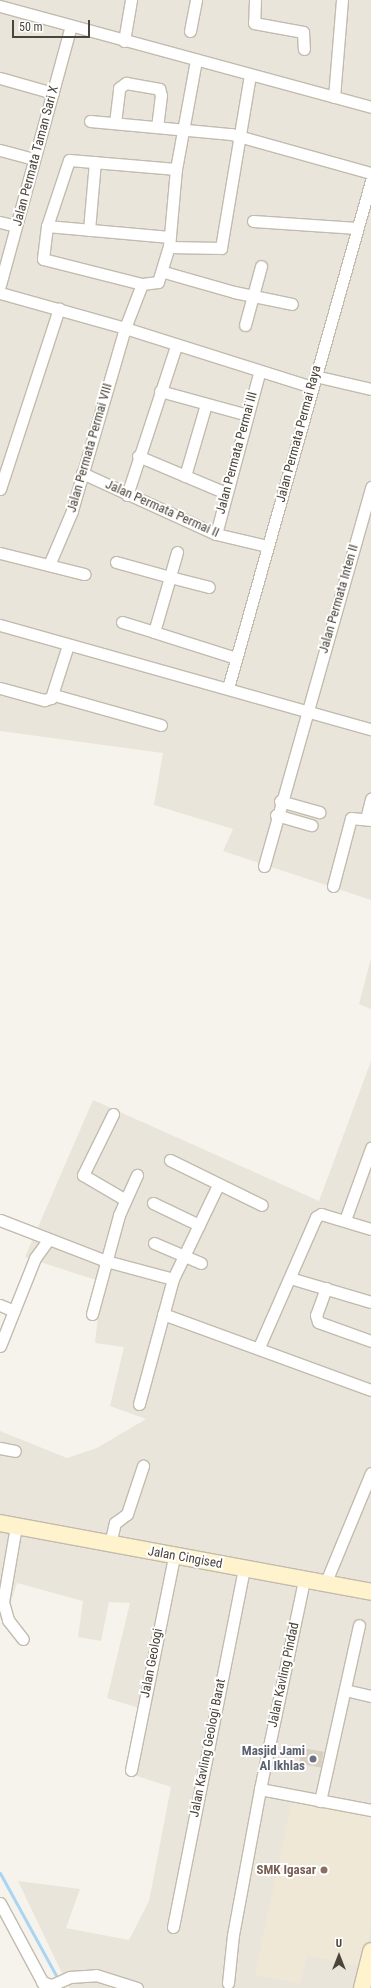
<!DOCTYPE html>
<html>
<head>
<meta charset="utf-8">
<style>
  body { margin:0 }
  #map { position:relative; width:371px; height:1988px; overflow:hidden; background:#f6f3ec; font-family:"Roboto Condensed",sans-serif }
  div>[style] { position:absolute }
  .residential>* { inset:0; background:#eae5da }
  .education>* { inset:0; background:#efe8d6 }
  .stream>* { height:3px; margin:-1.5px; padding:0 1.5px; transform-origin:1.5px; border-radius:1.5px; background:#a9d4f2 }
  .building>* { inset:0; background:#d8cfc1; transform-origin:0 0 }
  .roads { filter:drop-shadow(1px 0 #c2bbae) drop-shadow(-1px 0 #c2bbae) drop-shadow(0 1px #c2bbae) drop-shadow(0 -1px #c2bbae) }
  .minor>* { height:11px; margin:-5.5px; padding:0 5.5px; transform-origin:5.5px; border-radius:5.5px; background:#fff }
  .secondary>* { height:16px; margin:-8px; padding:0 8px; transform-origin:8px; border-radius:8px; background:#fff3cd }
  .dots>* { width:11px; height:11px; translate:-50% -50%; box-sizing:border-box; border:2px solid #fff; border-radius:50% }
  span { translate:-50% -50%; white-space:nowrap; text-align:center; line-height:1.15; -webkit-text-stroke:4px #fff; paint-order:stroke }
  .street-label { font-size:13px; color:#4b4439 }
  .worship-label { font-size:13px; color:#5b616d; font-weight:700 }
  .right { translate:-100% -50%; text-align:right }
  .education-label { font-size:13px; color:#785e54; font-weight:700 }
  .north { position:absolute; left:319px; top:1936px; width:40px; height:40px; -webkit-text-stroke:3px #fff; paint-order:stroke; rotate:0deg; font-size:11px; font-weight:700; line-height:16px; text-align:center; color:#4b4439 }
  .north::after { content:''; display:block; margin:auto; width:14px; height:18px; background:#4b4439; clip-path:polygon(50% 0,100% 100%,50% 72%,0 100%) }
  .scale { position:absolute; left:12px; top:20px; width:78px; height:18px; box-sizing:border-box; border:2px solid #4b4439; border-top:0; padding-left:5px; font-size:12px; line-height:14px; white-space:nowrap; color:#4b4439; -webkit-text-stroke:3px #fff; paint-order:stroke }
</style>
</head>
<body>
<div id="map">
  <div class="residential">
    <div style="clip-path:polygon(0 0,371px 0,371px 900px,223px 851px,233px 829px,154px 805px,163px 753px,0 731px)"></div>
    <div style="clip-path:polygon(371px 958px,371px 1009px,359px 1004px)"></div>
    <div style="clip-path:polygon(371px 1061px,371px 1988px,69px 1988px,18px 1881px,80px 1889px,66px 1928px,129px 1940px,149px 1901px,171px 1787px,131px 1774px,142px 1709px,107px 1698px,130px 1603px,109px 1602px,101px 1641px,78px 1637px,83px 1601px,17px 1583px,5px 1620px,0 1619px,0 1431px,67px 1458px,97px 1448px,146px 1419px,110px 1406px,124px 1347px,95px 1343px,102px 1282px,25px 1257px,93px 1100px,319px 1201px)"></div>
  </div>
  <div class="education">
    <div style="clip-path:polygon(293px 1796px,371px 1811px,371px 1928px,362px 1967px,307px 1955px,300px 1983px,255px 1975px)"></div>
  </div>
  <div class="stream">
    <div style="left:0;top:1873px;width:131px;rotate:61.3deg"></div>
  </div>
  <div class="building">
    <div style="left:302px;top:1748px;width:22px;height:16px;rotate:10deg"></div>
  </div>
  <div class="roads">
    <div class="minor">
      <div style="left:255px;top:0;width:23px;rotate:92deg"></div>
      <div style="left:254px;top:23px;width:50px;rotate:10.4deg"></div>
      <div style="left:303px;top:32px;width:17px;rotate:87deg"></div>
      <div style="left:0;top:6px;width:385px;rotate:15.2deg"></div>
      <div style="left:190px;top:31px;width:32px;rotate:-79deg"></div>
      <div style="left:124px;top:41px;width:42px;rotate:-80.3deg"></div>
      <div style="left:0;top:78px;width:55px;rotate:15.8deg"></div>
      <div style="left:334px;top:97px;width:97px;rotate:-85.3deg"></div>
      <div style="left:90px;top:121px;width:142px;rotate:5.3deg"></div>
      <div style="left:231px;top:134px;width:145px;rotate:15.6deg"></div>
      <div style="left:115px;top:123px;width:35px;rotate:-83deg"></div>
      <div style="left:119px;top:88px;width:9px;rotate:-36deg"></div>
      <div style="left:126px;top:83px;width:34px;rotate:10deg"></div>
      <div style="left:159px;top:89px;width:6px;rotate:72deg"></div>
      <div style="left:161px;top:95px;width:31px;rotate:97deg"></div>
      <div style="left:0;top:150px;width:35px;rotate:15deg"></div>
      <div style="left:176px;top:169px;width:107px;rotate:-175.2deg"></div>
      <div style="left:69px;top:160px;width:70px;rotate:108.4deg"></div>
      <div style="left:47px;top:226px;width:33px;rotate:97deg"></div>
      <div style="left:43px;top:259px;width:102px;rotate:14.2deg"></div>
      <div style="left:142px;top:284px;width:16px;rotate:-7deg"></div>
      <div style="left:158px;top:282px;width:37px;rotate:-73deg"></div>
      <div style="left:169px;top:247px;width:78px;rotate:-84.9deg"></div>
      <div style="left:176px;top:169px;width:111px;rotate:-79.6deg"></div>
      <div style="left:253px;top:221px;width:104px;rotate:3.9deg"></div>
      <div style="left:0;top:222px;width:16px;rotate:14deg"></div>
      <div style="left:47px;top:226px;width:123px;rotate:5.1deg"></div>
      <div style="left:89px;top:230px;width:68px;rotate:-85deg"></div>
      <div style="left:169px;top:247px;width:52px;rotate:1.1deg"></div>
      <div style="left:221px;top:248px;width:176px;rotate:-80.5deg"></div>
      <div style="left:164px;top:272px;width:73px;rotate:15.9deg"></div>
      <div style="left:234px;top:292px;width:59px;rotate:11.7deg"></div>
      <div style="left:142px;top:284px;width:47px;rotate:111.1deg"></div>
      <div style="left:125px;top:328px;width:196px;rotate:17.5deg"></div>
      <div style="left:0;top:285px;width:269px;rotate:-74.7deg"></div>
      <div style="left:0;top:293px;width:130px;rotate:15.6deg"></div>
      <div style="left:125px;top:328px;width:191px;rotate:106.2deg"></div>
      <div style="left:72px;top:511px;width:59px;rotate:113.1deg"></div>
      <div style="left:245px;top:325px;width:61px;rotate:-74.8deg"></div>
      <div style="left:315px;top:376px;width:57px;rotate:13.1deg"></div>
      <div style="left:160px;top:391px;width:91px;rotate:15.3deg"></div>
      <div style="left:138px;top:456px;width:95px;rotate:22.8deg"></div>
      <div style="left:82px;top:473px;width:147px;rotate:24.5deg"></div>
      <div style="left:216px;top:534px;width:52px;rotate:13.2deg"></div>
      <div style="left:185px;top:476px;width:75px;rotate:-73.7deg"></div>
      <div style="left:0;top:489px;width:190px;rotate:-71.9deg"></div>
      <div style="left:127px;top:495px;width:157px;rotate:-71.8deg"></div>
      <div style="left:216px;top:534px;width:167px;rotate:-75deg"></div>
      <div style="left:177px;top:552px;width:26px;rotate:106deg"></div>
      <div style="left:170px;top:577px;width:40px;rotate:14.4deg"></div>
      <div style="left:0;top:553px;width:87px;rotate:14deg"></div>
      <div style="left:116px;top:562px;width:56px;rotate:15.5deg"></div>
      <div style="left:170px;top:577px;width:57px;rotate:106.2deg"></div>
      <div style="left:154px;top:632px;width:86px;rotate:17.6deg"></div>
      <div style="left:122px;top:622px;width:34px;rotate:17deg"></div>
      <div style="left:0;top:625px;width:385px;rotate:15.7deg"></div>
      <div style="left:0;top:688px;width:46px;rotate:15.3deg"></div>
      <div style="left:44px;top:700px;width:7px;rotate:-16deg"></div>
      <div style="left:51px;top:698px;width:56px;rotate:-72.2deg"></div>
      <div style="left:228px;top:688px;width:527px;rotate:-74.25deg"></div>
      <div style="left:54px;top:695px;width:111px;rotate:15.7deg"></div>
      <div style="left:280px;top:801px;width:41px;rotate:15.8deg"></div>
      <div style="left:276px;top:815px;width:37px;rotate:16deg"></div>
      <div style="left:366px;top:819px;width:21px;rotate:-76deg"></div>
      <div style="left:264px;top:866px;width:394px;rotate:-74.2deg"></div>
      <div style="left:333px;top:886px;width:70px;rotate:-75.2deg"></div>
      <div style="left:351px;top:818px;width:20px;rotate:6deg"></div>
      <div style="left:113px;top:1114px;width:68px;rotate:116.2deg"></div>
      <div style="left:83px;top:1175px;width:48px;rotate:30.3deg"></div>
      <div style="left:170px;top:1160px;width:102px;rotate:26.1deg"></div>
      <div style="left:153px;top:1203px;width:51px;rotate:25.6deg"></div>
      <div style="left:0;top:1220px;width:114px;rotate:21.1deg"></div>
      <div style="left:106px;top:1261px;width:69px;rotate:15deg"></div>
      <div style="left:345px;top:1220px;width:77px;rotate:-70.1deg"></div>
      <div style="left:154px;top:1243px;width:51px;rotate:23.1deg"></div>
      <div style="left:290px;top:1278px;width:84px;rotate:16.5deg"></div>
      <div style="left:326px;top:1288px;width:29px;rotate:110deg"></div>
      <div style="left:316px;top:1315px;width:7px;rotate:74deg"></div>
      <div style="left:318px;top:1322px;width:56px;rotate:19.7deg"></div>
      <div style="left:0;top:1305px;width:15px;rotate:23deg"></div>
      <div style="left:92px;top:1314px;width:103px;rotate:-74.7deg"></div>
      <div style="left:119px;top:1215px;width:44px;rotate:-65.8deg"></div>
      <div style="left:163px;top:1314px;width:221px;rotate:20.1deg"></div>
      <div style="left:0;top:1346px;width:95px;rotate:-68.3deg"></div>
      <div style="left:35px;top:1258px;width:22px;rotate:-54deg"></div>
      <div style="left:259px;top:1347px;width:142px;rotate:-66.3deg"></div>
      <div style="left:316px;top:1217px;width:6px;rotate:-31deg"></div>
      <div style="left:321px;top:1214px;width:52px;rotate:16.7deg"></div>
      <div style="left:139px;top:1404px;width:130px;rotate:-74.8deg"></div>
      <div style="left:173px;top:1279px;width:104px;rotate:-64.4deg"></div>
      <div style="left:0;top:1448px;width:15px;rotate:11deg"></div>
      <div style="left:16px;top:1526px;width:77px;rotate:99.7deg"></div>
      <div style="left:3px;top:1602px;width:19px;rotate:74deg"></div>
      <div style="left:8px;top:1620px;width:24px;rotate:52deg"></div>
      <div style="left:110px;top:1544px;width:22px;rotate:-77deg"></div>
      <div style="left:115px;top:1523px;width:15px;rotate:-37deg"></div>
      <div style="left:127px;top:1514px;width:51px;rotate:-71.6deg"></div>
      <div style="left:325px;top:1584px;width:120px;rotate:-67.5deg"></div>
      <div style="left:345px;top:1690px;width:27px;rotate:13deg"></div>
      <div style="left:131px;top:1770px;width:217px;rotate:-78.6deg"></div>
      <div style="left:260px;top:1789px;width:113px;rotate:10.7deg"></div>
      <div style="left:320px;top:1801px;width:180px;rotate:-77.5deg"></div>
      <div style="left:0;top:1903px;width:95px;rotate:61.8deg"></div>
      <div style="left:173px;top:1927px;width:366px;rotate:-78.8deg"></div>
      <div style="left:42px;top:1982px;width:10px;rotate:17deg"></div>
      <div style="left:52px;top:1985px;width:20px;rotate:-24deg"></div>
      <div style="left:70px;top:1977px;width:26px;rotate:-4deg"></div>
      <div style="left:96px;top:1975px;width:43px;rotate:17.6deg"></div>
      <div style="left:228px;top:1983px;width:48px;rotate:-84.1deg"></div>
      <div style="left:233px;top:1935px;width:148px;rotate:-79.5deg"></div>
      <div style="left:260px;top:1789px;width:214px;rotate:-78.1deg"></div>
    </div>
    <div class="secondary">
      <div style="left:0;top:1523px;width:377px;rotate:10.5deg"></div>
      <div style="left:362px;top:1988px;width:38px;rotate:-76deg"></div>
    </div>
  </div>
  <div class="dots">
    <div style="left:313px;top:1759px;background:#6b7280"></div>
    <div style="left:324px;top:1870px;background:#8d6e63"></div>
  </div>
  <div class="street-label">
    <span style="left:36px;top:156px;rotate:-75deg">Jalan Permata Taman Sari X</span>
    <span style="left:299px;top:434px;rotate:-75deg">Jalan Permata Permai Raya</span>
    <span style="left:90px;top:448px;rotate:-74deg">Jalan Permata Permai VIII</span>
    <span style="left:237px;top:453px;rotate:-75deg">Jalan Permata Permai III</span>
    <span style="left:162px;top:509px;rotate:24deg">Jalan Permata Permai II</span>
    <span style="left:339px;top:599px;rotate:-74deg">Jalan Permata Inten II</span>
    <span style="left:185px;top:1558px;rotate:10deg">Jalan Cingised</span>
    <span style="left:152px;top:1663px;rotate:-79deg">Jalan Geologi</span>
    <span style="left:284px;top:1675px;rotate:-78deg">Jalan Kavling Pindad</span>
    <span style="left:208px;top:1748px;rotate:-79deg">Jalan Kavling Geologi Barat</span>
  </div>
  <div class="worship-label">
    <span class="right" style="left:305px;top:1759px">Masjid Jami<br>Al Ikhlas</span>
  </div>
  <div class="education-label">
    <span class="right" style="left:316px;top:1870px">SMK Igasar</span>
  </div>
  <div class="north">U</div>
  <div class="scale">50 m</div>
</div>
</body>
</html>
